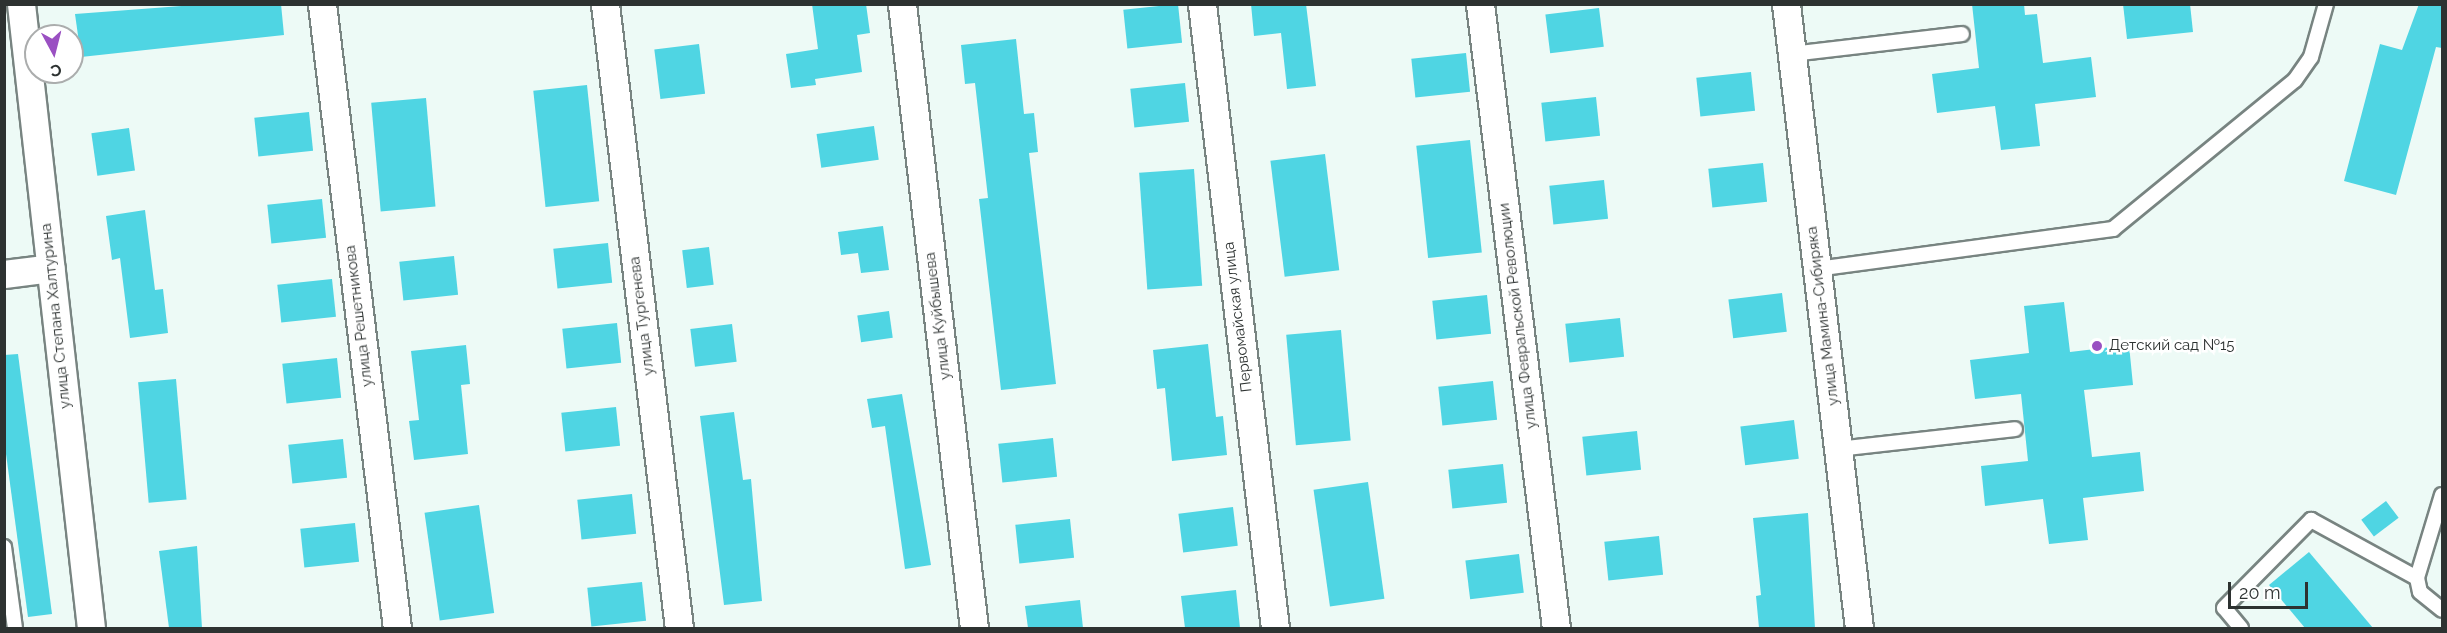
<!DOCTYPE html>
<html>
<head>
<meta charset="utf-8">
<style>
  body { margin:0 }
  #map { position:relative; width:2447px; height:633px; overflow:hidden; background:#edfaf6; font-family:Raleway,sans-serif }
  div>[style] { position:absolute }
  .building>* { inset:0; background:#4fd5e3; transform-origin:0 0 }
  .roads { filter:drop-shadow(2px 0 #788481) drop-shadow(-2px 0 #788481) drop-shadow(0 2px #788481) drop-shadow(0 -2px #788481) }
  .service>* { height:14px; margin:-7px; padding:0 7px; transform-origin:7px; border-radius:7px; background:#fff }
  .minor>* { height:27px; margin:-13.5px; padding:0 13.5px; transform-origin:13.5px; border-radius:13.5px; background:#fff }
  .dots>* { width:16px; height:16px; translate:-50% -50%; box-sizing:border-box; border:3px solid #fff; border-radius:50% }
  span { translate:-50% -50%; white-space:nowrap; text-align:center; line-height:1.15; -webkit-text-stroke:5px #fff; paint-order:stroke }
  .street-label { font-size:15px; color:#2d3231 }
  .poi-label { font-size:15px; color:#2d3231 }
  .left { translate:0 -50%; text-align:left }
  .frame { position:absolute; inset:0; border:6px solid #2d3231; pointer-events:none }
  .north { position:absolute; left:24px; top:24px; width:60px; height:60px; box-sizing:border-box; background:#fff; border:2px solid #abadad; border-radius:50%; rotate:173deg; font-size:16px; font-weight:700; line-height:24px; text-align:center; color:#2d3231 }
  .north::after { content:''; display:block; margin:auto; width:21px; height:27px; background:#9a50c2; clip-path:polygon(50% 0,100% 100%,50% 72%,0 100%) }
  .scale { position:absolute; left:2228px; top:582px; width:80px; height:27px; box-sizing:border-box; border:3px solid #2d3231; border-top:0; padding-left:8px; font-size:18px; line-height:21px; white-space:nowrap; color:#2d3231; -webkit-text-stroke:4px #fff; paint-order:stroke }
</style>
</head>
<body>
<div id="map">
  <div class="building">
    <div style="clip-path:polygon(208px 4px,281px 4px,284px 35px,81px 57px,75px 14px)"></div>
    <div style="clip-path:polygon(812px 4px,866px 4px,870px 33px,857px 35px,862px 72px,815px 79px,816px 85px,791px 88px,786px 54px,818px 49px)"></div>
    <div style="left:1178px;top:4px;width:39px;height:55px;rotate:84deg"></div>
    <div style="clip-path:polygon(1251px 4px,1306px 4px,1316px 86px,1287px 89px,1281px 33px,1254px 36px)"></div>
    <div style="clip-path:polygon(1972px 4px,2024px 4px,2025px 15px,2037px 14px,2043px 63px,2091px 57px,2096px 97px,2035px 104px,2040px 146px,2001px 150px,1995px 106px,1937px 113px,1932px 74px,1979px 68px)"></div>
    <div style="clip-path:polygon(2123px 4px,2190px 4px,2193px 32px,2127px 39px)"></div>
    <div style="clip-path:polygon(2419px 4px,2442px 4px,2442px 48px,2436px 47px,2396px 195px,2344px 181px,2380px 44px,2402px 50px)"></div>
    <div style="left:1599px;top:8px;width:39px;height:54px;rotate:83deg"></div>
    <div style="clip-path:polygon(1016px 39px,1024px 114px,1034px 113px,1038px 152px,1029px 153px,1056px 384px,1001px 390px,979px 199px,988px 198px,975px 83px,965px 84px,961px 45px)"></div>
    <div style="left:699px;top:44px;width:50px;height:45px;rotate:83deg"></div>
    <div style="left:1466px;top:53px;width:39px;height:55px;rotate:84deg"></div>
    <div style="left:1751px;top:72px;width:39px;height:55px;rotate:84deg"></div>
    <div style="left:1185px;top:83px;width:39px;height:55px;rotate:84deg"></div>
    <div style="left:587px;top:85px;width:117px;height:54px;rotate:84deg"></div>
    <div style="left:1596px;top:97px;width:39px;height:55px;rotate:84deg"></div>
    <div style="left:426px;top:98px;width:109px;height:55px;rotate:85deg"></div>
    <div style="left:309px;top:112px;width:39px;height:55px;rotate:84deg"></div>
    <div style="left:874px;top:126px;width:34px;height:58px;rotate:82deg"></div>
    <div style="left:129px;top:128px;width:43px;height:38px;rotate:82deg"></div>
    <div style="left:1470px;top:140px;width:113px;height:54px;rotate:84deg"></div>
    <div style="left:1325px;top:154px;width:117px;height:55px;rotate:83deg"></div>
    <div style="left:1763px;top:163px;width:39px;height:55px;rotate:84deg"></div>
    <div style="left:1194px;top:169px;width:117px;height:55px;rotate:86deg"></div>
    <div style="left:1604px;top:180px;width:39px;height:55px;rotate:84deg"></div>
    <div style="left:322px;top:199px;width:39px;height:55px;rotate:84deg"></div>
    <div style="clip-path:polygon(145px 210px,155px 290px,163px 289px,168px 333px,130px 338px,120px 258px,112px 260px,106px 216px)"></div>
    <div style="clip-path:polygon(883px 226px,889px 270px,861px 273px,858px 253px,841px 255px,838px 232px)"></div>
    <div style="left:608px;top:243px;width:40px;height:55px;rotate:84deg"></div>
    <div style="left:709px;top:247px;width:38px;height:27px;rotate:83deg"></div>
    <div style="left:454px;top:256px;width:39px;height:55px;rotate:84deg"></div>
    <div style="left:332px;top:279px;width:38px;height:55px;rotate:84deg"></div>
    <div style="left:1782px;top:293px;width:39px;height:54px;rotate:83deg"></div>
    <div style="left:1487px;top:295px;width:39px;height:55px;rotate:84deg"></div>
    <div style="clip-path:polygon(2064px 302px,2070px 352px,2129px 345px,2133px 385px,2084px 390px,2092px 457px,2140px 452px,2144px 491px,2083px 498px,2088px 540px,2049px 544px,2043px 499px,1985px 506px,1981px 466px,2028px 461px,2021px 394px,1975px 399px,1970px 360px,2029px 353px,2024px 306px)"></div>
    <div style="left:889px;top:311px;width:27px;height:32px;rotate:82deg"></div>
    <div style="left:1620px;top:318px;width:39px;height:55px;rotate:84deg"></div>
    <div style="left:617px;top:323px;width:40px;height:55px;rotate:84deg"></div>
    <div style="left:732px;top:324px;width:38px;height:42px;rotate:83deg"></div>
    <div style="left:1341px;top:330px;width:111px;height:55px;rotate:85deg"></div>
    <div style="clip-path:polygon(1208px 344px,1216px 417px,1223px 416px,1227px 455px,1172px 461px,1165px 388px,1157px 389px,1153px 350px)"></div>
    <div style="clip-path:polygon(466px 345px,470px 384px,461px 385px,468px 454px,414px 460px,409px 421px,419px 420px,411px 351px)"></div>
    <div style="clip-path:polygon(18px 354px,52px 614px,28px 617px,4px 439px,4px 355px)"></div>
    <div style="left:337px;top:358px;width:40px;height:55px;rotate:84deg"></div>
    <div style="left:176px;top:379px;width:121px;height:38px;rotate:85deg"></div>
    <div style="left:1493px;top:381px;width:39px;height:55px;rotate:84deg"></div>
    <div style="clip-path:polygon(902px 394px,931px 565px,905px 569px,885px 426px,872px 428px,867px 399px)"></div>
    <div style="left:616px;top:407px;width:39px;height:55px;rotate:84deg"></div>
    <div style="clip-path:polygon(734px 412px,743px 480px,751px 479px,762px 601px,724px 605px,700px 416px)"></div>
    <div style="left:1794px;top:420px;width:39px;height:54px;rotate:83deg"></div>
    <div style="left:1637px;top:431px;width:39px;height:55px;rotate:84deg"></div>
    <div style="left:1053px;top:438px;width:39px;height:55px;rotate:84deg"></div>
    <div style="left:343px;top:439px;width:39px;height:55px;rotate:84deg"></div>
    <div style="left:1503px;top:464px;width:39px;height:55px;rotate:84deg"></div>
    <div style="left:1368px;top:482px;width:118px;height:55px;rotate:82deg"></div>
    <div style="left:632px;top:494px;width:40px;height:55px;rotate:84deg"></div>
    <div style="left:2386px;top:501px;width:21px;height:31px;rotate:53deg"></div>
    <div style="left:479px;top:505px;width:109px;height:55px;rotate:82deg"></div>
    <div style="left:1233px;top:507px;width:39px;height:55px;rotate:83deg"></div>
    <div style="clip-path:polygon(1808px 513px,1815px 628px,1759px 628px,1756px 596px,1761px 595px,1753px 518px)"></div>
    <div style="left:1070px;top:519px;width:39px;height:55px;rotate:84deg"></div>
    <div style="left:355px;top:523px;width:39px;height:55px;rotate:84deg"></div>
    <div style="left:1659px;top:536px;width:39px;height:55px;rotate:84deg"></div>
    <div style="clip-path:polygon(197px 546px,202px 628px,169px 628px,159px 551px)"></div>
    <div style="clip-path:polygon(2309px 552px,2373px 628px,2305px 628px,2269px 585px)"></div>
    <div style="left:1519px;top:554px;width:39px;height:54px;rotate:83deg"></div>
    <div style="left:642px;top:582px;width:39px;height:55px;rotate:84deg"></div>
    <div style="clip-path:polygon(1236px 590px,1240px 628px,1185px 628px,1181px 596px)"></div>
    <div style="clip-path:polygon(1080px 600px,1083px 628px,1028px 628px,1025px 606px)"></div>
  </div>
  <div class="roads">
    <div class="service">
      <div style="left:1792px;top:54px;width:171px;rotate:-6.7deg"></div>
      <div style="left:1817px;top:269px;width:299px;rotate:-7.7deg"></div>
      <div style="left:2113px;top:229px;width:235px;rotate:-39.3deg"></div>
      <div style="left:2295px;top:80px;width:28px;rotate:-55deg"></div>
      <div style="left:2311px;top:57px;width:55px;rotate:-74.2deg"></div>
      <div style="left:1838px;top:449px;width:178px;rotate:-6.4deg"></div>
      <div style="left:2442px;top:495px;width:87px;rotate:106.8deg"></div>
      <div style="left:2417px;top:578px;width:14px;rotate:78deg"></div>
      <div style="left:2420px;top:592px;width:28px;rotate:39deg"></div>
      <div style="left:4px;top:547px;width:82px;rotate:82.3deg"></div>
      <div style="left:2241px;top:628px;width:26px;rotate:-130deg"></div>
      <div style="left:2224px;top:608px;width:124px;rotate:-45.3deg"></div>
      <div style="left:2311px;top:520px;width:121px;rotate:28.7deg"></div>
    </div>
    <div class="minor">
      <div style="left:21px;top:4px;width:628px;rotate:83.6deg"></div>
      <div style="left:322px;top:4px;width:628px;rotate:83.15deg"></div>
      <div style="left:605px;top:4px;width:628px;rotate:83.24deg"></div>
      <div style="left:902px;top:4px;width:628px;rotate:83.42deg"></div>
      <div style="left:1202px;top:4px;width:628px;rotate:83.33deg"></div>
      <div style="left:1480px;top:4px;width:629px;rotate:83.06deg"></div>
      <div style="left:1786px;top:4px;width:628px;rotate:83.33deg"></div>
      <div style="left:4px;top:274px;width:47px;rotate:-7.3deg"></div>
    </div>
  </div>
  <div class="dots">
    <div style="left:2097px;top:346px;background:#9a50c2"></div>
  </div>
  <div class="street-label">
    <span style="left:56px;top:316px;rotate:-96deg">улица Степана Халтурина</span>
    <span style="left:359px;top:316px;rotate:-97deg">улица Решетникова</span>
    <span style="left:642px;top:316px;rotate:-97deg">улица Тургенева</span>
    <span style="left:938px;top:316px;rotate:-97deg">улица Куйбышева</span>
    <span style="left:1518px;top:316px;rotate:-97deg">улица Февральской Революции</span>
    <span style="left:1823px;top:316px;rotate:-97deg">улица Мамина-Сибиряка</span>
    <span style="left:1238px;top:317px;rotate:-97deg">Первомайская улица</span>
  </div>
  <div class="poi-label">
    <span class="left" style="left:2109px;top:346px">Детский сад №15</span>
  </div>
  <div class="frame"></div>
  <div class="north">С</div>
  <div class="scale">20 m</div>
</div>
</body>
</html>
